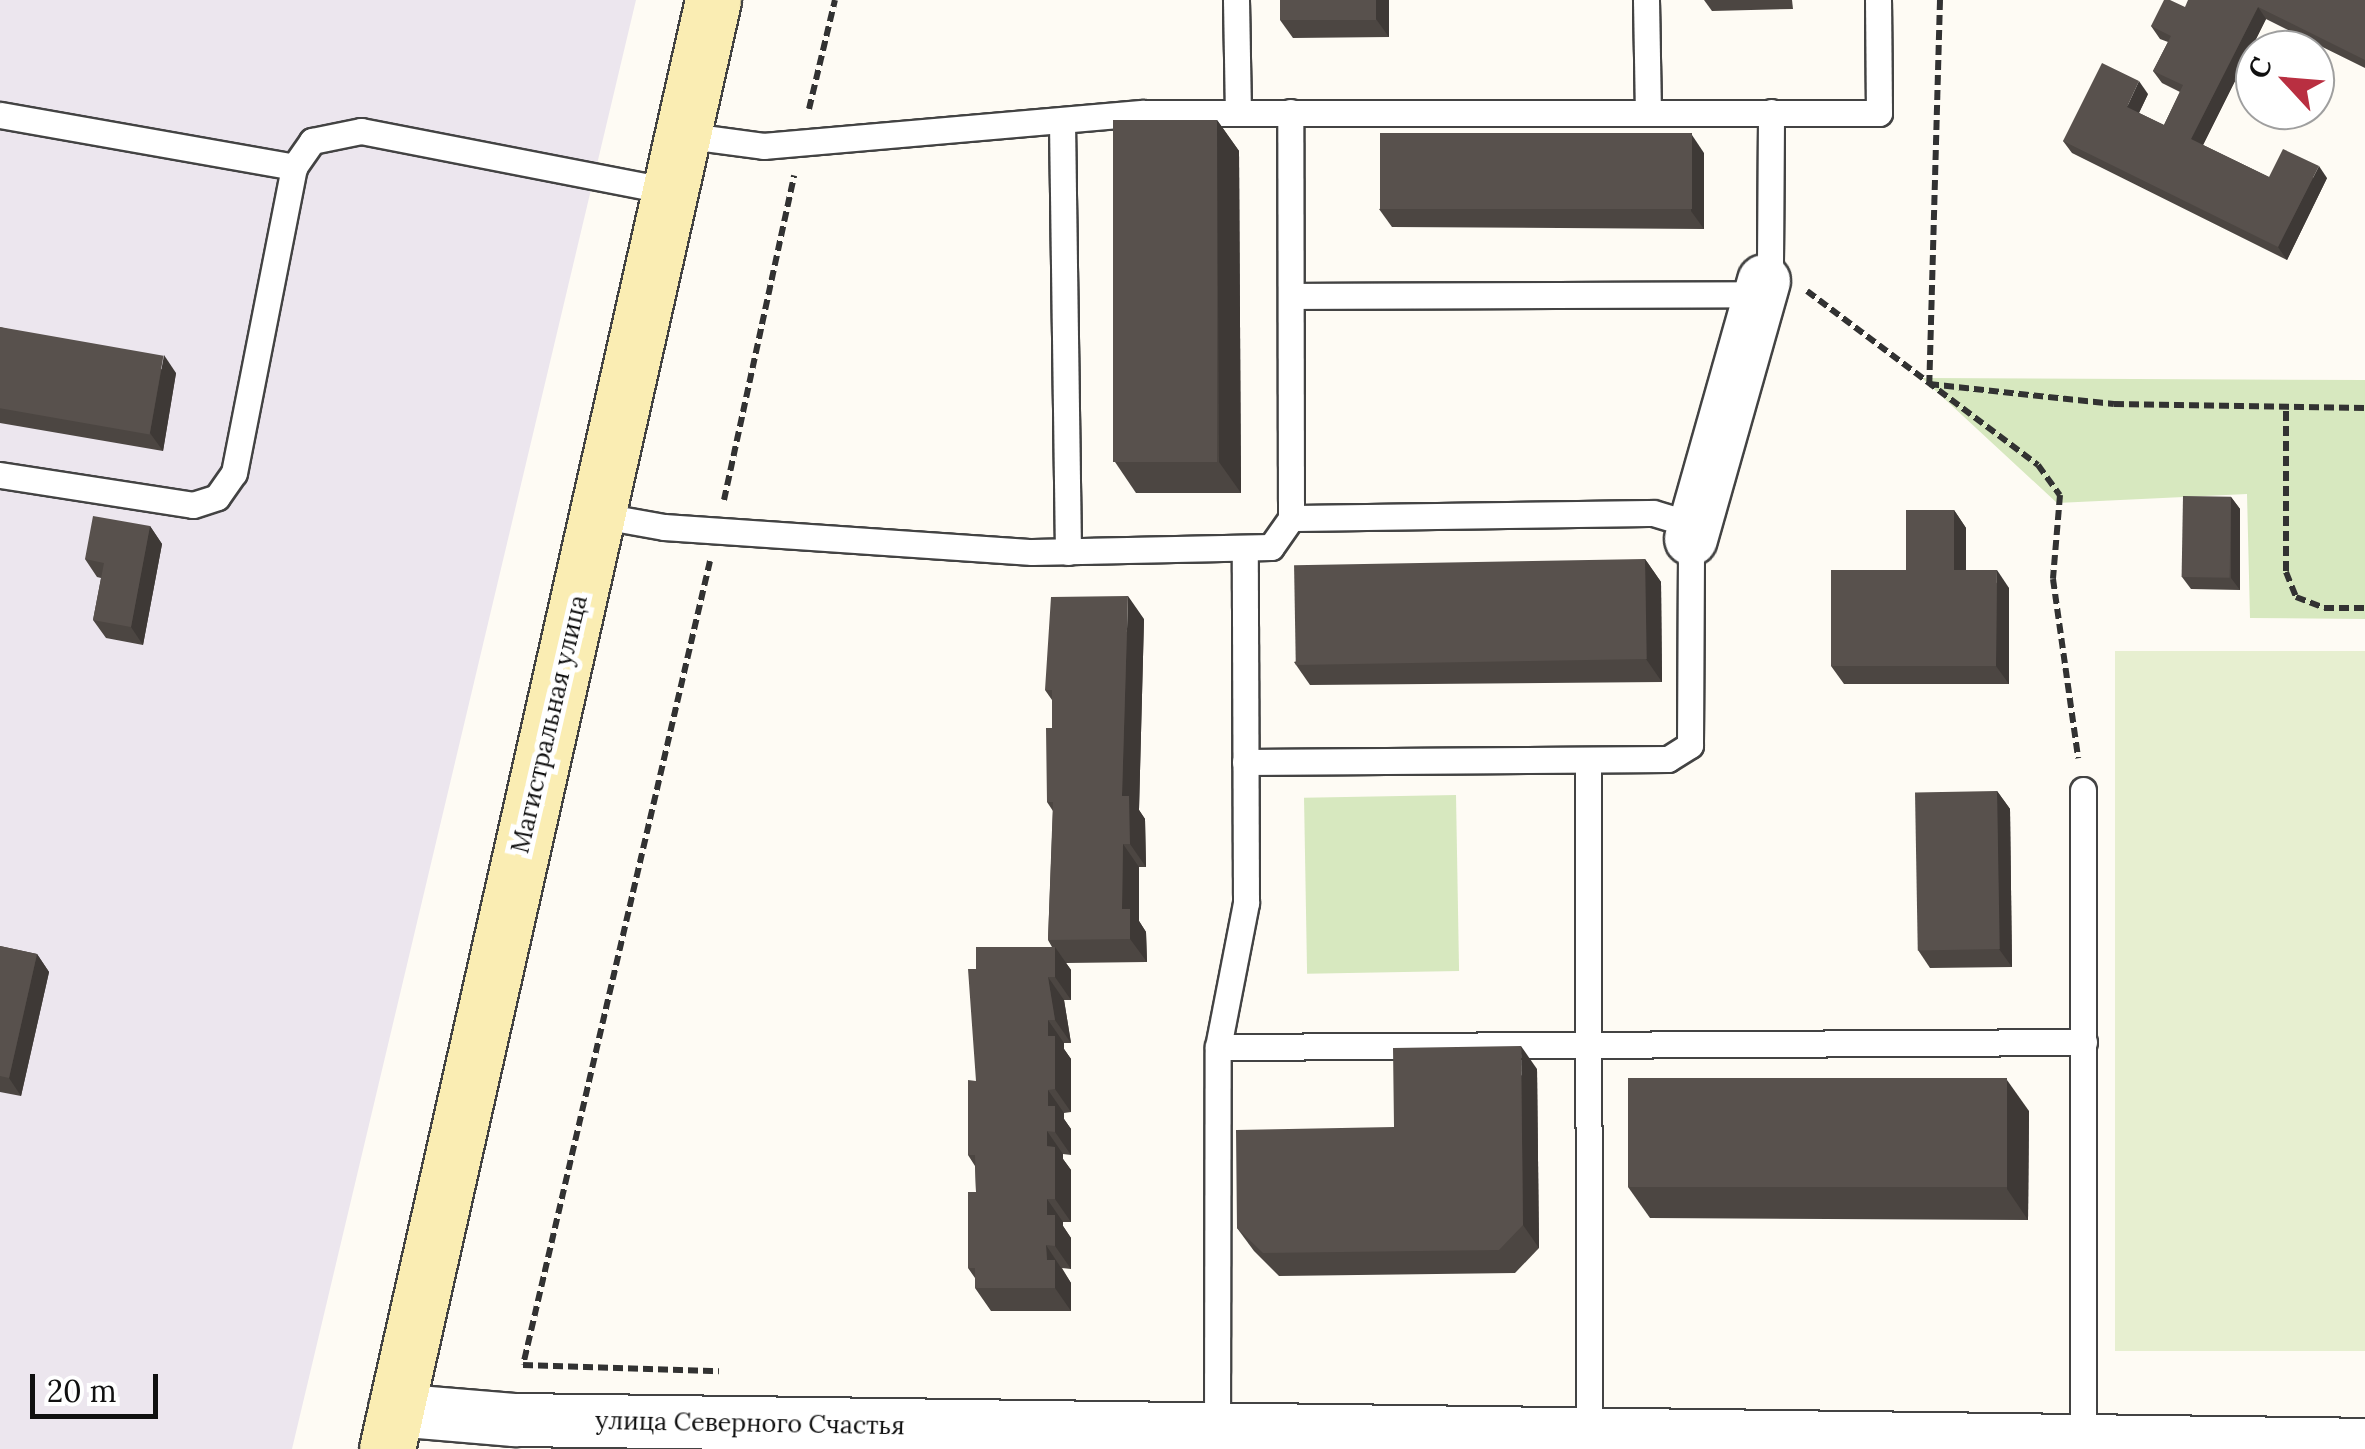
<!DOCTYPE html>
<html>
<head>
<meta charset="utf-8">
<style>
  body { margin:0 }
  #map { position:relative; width:2365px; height:1449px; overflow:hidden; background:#fefbf4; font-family:Lora,serif }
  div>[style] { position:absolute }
  .industrial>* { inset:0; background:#ece6ee }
  .green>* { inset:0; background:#d7e8bf; transform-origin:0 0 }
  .pitch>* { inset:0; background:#e7efd0; transform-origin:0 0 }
  .path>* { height:6px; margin-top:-3px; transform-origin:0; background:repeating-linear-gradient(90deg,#323232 0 10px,transparent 0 15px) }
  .roads { filter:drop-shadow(2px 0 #434343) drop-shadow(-2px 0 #434343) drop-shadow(0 2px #434343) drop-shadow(0 -2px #434343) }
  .lane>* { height:25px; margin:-12.5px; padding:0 12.5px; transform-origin:12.5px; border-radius:12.5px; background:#fff }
  .street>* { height:52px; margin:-26px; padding:0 26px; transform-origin:26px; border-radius:26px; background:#fff }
  .secondary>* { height:55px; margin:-27.5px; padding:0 27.5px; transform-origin:27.5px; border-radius:27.5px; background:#faedb3 }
  .wall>* { inset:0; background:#4c4642 }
  .shaded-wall>* { inset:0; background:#3e3936 }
  .building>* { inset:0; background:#58514d; transform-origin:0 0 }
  span { translate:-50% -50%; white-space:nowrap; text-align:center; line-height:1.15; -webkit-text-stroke:10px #fff; paint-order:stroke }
  .street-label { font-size:25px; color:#101010 }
  .north { position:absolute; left:2235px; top:30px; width:100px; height:100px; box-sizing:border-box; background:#fff; border:2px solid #9f9f9f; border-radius:50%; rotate:296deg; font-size:28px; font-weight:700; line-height:40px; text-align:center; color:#101010 }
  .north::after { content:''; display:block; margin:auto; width:35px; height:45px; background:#b92f41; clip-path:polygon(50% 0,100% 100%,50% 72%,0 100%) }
  .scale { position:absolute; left:30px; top:1374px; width:128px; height:45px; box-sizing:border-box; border:5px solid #101010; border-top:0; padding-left:12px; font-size:30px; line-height:35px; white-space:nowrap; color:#101010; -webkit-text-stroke:8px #fff; paint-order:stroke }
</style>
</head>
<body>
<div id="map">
  <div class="industrial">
    <div style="clip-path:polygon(0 0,636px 0,292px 1449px,0 1449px)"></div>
  </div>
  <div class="green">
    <div style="clip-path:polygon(1922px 378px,2365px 380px,2365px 619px,2250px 618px,2247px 494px,2057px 503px)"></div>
    <div style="left:1456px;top:795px;width:176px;height:152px;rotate:89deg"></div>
  </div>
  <div class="pitch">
    <div style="left:2115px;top:651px;width:250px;height:700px"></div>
  </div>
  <div class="path">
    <div style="left:1940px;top:0;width:384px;rotate:91.6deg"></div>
    <div style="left:1929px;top:384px;width:186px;rotate:6.2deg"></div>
    <div style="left:2114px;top:404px;width:251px;rotate:0.9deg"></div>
    <div style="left:809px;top:109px;width:112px;rotate:-76.6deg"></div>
    <div style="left:1807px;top:291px;width:289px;rotate:37deg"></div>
    <div style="left:2038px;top:465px;width:37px;rotate:54deg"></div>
    <div style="left:2060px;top:495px;width:84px;rotate:94.8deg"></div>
    <div style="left:2053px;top:579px;width:181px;rotate:82deg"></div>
    <div style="left:2286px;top:411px;width:161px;rotate:90deg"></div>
    <div style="left:2286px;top:572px;width:27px;rotate:68deg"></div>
    <div style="left:2296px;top:597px;width:30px;rotate:21deg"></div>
    <div style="left:2324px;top:608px;width:41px"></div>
    <div style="left:724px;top:500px;width:332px;rotate:-77.8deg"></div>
    <div style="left:710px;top:561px;width:825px;rotate:103.09deg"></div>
    <div style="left:523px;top:1365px;width:196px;rotate:1.8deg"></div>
  </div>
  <div class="roads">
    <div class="lane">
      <div style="left:1236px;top:0;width:112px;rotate:89deg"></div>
      <div style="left:1646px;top:0;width:111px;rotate:89deg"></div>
      <div style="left:0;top:115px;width:299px;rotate:10deg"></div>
      <div style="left:1062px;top:122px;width:430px;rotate:89.2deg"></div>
      <div style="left:682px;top:135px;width:82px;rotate:7.7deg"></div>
      <div style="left:763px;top:146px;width:382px;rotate:-5deg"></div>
      <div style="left:1144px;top:113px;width:735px"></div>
      <div style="left:1879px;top:113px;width:113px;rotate:-90.5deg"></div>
      <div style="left:1291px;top:296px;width:460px;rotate:-0.2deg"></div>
      <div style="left:1751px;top:294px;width:36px;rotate:-58deg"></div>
      <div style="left:1770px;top:263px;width:151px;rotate:-89.6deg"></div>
      <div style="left:0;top:475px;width:195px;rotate:8.8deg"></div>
      <div style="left:193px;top:505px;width:25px;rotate:-18deg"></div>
      <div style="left:217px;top:497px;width:29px;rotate:-55deg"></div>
      <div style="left:234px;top:473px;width:312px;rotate:-78.9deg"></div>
      <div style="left:294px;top:167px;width:32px;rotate:-55deg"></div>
      <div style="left:312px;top:141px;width:50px;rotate:-11.5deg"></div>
      <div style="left:361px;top:131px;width:315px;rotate:11deg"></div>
      <div style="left:597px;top:515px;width:68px;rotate:10.2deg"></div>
      <div style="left:664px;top:527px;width:369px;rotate:3.9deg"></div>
      <div style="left:1032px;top:552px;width:239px;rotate:-1.2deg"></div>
      <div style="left:1271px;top:547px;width:35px;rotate:-55deg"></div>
      <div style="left:1291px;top:518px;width:406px;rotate:-90.1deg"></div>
      <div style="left:1588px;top:760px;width:675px;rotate:89.92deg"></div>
      <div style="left:1245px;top:762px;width:423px;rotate:-0.4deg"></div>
      <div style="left:1668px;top:759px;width:26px;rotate:-32deg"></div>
      <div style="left:1690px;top:745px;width:206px;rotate:-89.7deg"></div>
      <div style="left:1691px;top:539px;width:19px;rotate:-115deg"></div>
      <div style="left:1683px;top:522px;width:31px;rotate:-163deg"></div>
      <div style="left:1653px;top:513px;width:362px;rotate:179.2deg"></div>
      <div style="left:2083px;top:790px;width:651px;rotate:90deg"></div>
      <div style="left:1218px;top:1047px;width:866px;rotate:-0.33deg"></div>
      <div style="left:1217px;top:1430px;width:383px;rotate:-89.9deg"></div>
      <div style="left:1218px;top:1047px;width:147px;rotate:-79deg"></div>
      <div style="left:1246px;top:903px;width:351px;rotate:-90.2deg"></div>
    </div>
    <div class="street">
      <div style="left:1691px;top:539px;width:268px;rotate:-74.2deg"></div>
      <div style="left:395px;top:1410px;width:120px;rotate:4.8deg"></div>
      <div style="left:515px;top:1420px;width:1850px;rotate:0.77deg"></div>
    </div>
    <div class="secondary">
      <div style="left:387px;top:1449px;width:1485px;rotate:-77.32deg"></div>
    </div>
  </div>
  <div class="wall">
    <div style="clip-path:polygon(1280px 0,1389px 0,1389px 37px,1293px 38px,1280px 20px)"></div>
    <div style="clip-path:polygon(1704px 0,1792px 0,1793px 9px,1712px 11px)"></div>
    <div style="clip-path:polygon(2365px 0,2365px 68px,2266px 19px,2203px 145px,2269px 177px,2327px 178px,2287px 260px,2072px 153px,2063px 141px,2148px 94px,2139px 113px,2164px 125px,2180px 92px,2162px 83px,2153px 71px,2168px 42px,2160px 39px,2151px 26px,2185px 7px)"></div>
    <div style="clip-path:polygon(1217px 120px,1239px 151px,1241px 493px,1136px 493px,1115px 462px)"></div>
    <div style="clip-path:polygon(1704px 153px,1704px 229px,1392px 227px,1379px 209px)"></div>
    <div style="clip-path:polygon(0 327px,176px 373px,163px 451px,0 423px)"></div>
    <div style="clip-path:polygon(2231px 497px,2240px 509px,2240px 590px,2191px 589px,2182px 577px)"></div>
    <div style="clip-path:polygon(1954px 510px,1966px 528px,1966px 570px,2009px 588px,2009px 684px,1844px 684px,1831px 666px)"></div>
    <div style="clip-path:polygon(150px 526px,162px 544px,143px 645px,106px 638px,93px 620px,101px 578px,97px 577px,85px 559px)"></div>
    <div style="clip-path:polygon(1645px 559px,1661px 582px,1662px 682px,1310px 685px,1294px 662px)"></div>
    <div style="clip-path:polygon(1144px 619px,1139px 810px,1145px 819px,1146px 867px,1139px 867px,1139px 921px,1146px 932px,1147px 962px,1066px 963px,1071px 970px,1071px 1000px,1064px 1000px,1071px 1043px,1064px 1043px,1064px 1049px,1071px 1059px,1071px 1112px,1064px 1113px,1064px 1119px,1071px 1129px,1071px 1155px,1063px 1154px,1063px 1159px,1071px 1170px,1071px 1222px,1063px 1222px,1063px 1226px,1071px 1238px,1071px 1269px,1062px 1268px,1071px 1283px,1071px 1311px,991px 1311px,975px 1288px,975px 1278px,968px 1268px,976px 1192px,975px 1166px,968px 1155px,976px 1081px,976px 969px,1052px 947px,1048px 940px,1053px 811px,1047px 802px,1052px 728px,1052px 700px,1045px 690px)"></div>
    <div style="clip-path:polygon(1997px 791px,2010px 809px,2012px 967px,1930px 968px,1918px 950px)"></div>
    <div style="clip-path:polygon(0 946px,37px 954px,49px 972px,21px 1096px,0 1092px)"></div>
    <div style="clip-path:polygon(1537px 1069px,1539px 1248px,1515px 1273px,1279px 1276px,1254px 1251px,1237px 1228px,1394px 1127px)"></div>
    <div style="clip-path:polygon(2029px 1111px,2028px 1220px,1650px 1218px,1628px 1187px)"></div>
  </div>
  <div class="shaded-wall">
    <div style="clip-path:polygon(1376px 0,1389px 0,1389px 37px,1376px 19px)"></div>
    <div style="clip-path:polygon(2258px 7px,2266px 19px,2200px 151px,2191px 139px)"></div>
    <div style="clip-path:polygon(2139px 81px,2148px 94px,2136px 119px,2127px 107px)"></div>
    <div style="clip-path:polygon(1217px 120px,1239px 151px,1241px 493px,1219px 462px)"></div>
    <div style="clip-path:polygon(1692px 135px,1704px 153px,1704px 229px,1691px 211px)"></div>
    <div style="clip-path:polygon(2319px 166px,2327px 178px,2287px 260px,2278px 247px)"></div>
    <div style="clip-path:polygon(164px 355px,176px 373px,163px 451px,150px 433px)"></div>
    <div style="clip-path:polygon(2231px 497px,2240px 509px,2240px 590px,2231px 578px)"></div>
    <div style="clip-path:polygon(1954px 510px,1966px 528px,1966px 588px,1954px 570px)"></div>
    <div style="clip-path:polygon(150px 526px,162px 544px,143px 645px,131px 627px)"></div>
    <div style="clip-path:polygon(1645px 559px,1661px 582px,1662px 682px,1646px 659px)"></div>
    <div style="clip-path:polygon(1997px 570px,2009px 588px,2009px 684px,1996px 666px)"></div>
    <div style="clip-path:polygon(1128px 596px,1144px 619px,1139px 810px,1145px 819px,1146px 867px,1130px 844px,1122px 796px)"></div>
    <div style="clip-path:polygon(1997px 791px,2010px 809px,2012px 967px,1999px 949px)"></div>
    <div style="clip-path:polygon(1123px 844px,1139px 867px,1139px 921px,1146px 932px,1147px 962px,1130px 939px,1122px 909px)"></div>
    <div style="clip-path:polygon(1055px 947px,1071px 970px,1071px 1000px,1055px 977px)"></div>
    <div style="clip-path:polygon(37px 954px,49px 972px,21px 1096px,9px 1078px)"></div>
    <div style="clip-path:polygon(1048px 977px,1064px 1000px,1071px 1043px,1055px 1020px)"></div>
    <div style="clip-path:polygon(1048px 1020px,1064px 1043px,1064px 1049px,1071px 1059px,1071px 1112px,1055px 1089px,1048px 1036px)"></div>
    <div style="clip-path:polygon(1521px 1046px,1537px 1069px,1539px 1248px,1523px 1225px)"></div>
    <div style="clip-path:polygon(2007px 1080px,2029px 1111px,2028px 1220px,2007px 1189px)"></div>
    <div style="clip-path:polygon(1048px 1090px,1064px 1113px,1064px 1119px,1071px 1129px,1071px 1155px,1055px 1132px,1048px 1106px)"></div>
    <div style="clip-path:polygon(1047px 1131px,1063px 1154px,1063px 1159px,1071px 1170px,1071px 1222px,1055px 1199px,1047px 1146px)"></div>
    <div style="clip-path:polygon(1047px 1199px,1063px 1222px,1063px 1226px,1071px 1238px,1071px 1269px,1055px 1246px,1047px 1215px)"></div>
    <div style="clip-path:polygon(1046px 1245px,1071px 1283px,1071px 1311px,1055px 1288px,1047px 1260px)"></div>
  </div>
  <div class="building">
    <div style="left:1280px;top:0;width:96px;height:20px"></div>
    <div style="clip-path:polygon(2164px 0,2170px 0,2185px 7px,2188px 0,2365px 0,2365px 60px,2258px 7px,2191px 139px,2269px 177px,2283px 149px,2319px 166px,2278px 247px,2063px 141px,2102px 63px,2139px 81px,2127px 107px,2164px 125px,2183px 85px,2153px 71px,2171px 36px,2151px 26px)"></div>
    <div style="left:1217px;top:120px;width:342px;height:104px;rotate:90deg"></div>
    <div style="left:1380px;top:133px;width:312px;height:76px"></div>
    <div style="left:0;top:327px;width:166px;height:80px;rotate:10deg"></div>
    <div style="left:2183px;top:496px;width:48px;height:81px;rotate:1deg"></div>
    <div style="clip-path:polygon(1906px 510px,1954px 510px,1954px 570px,1997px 570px,1996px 666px,1831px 666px,1831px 570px,1906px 570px)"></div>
    <div style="clip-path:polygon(93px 516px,150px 526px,131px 627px,93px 620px,104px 563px,85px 559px)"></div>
    <div style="left:1645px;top:559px;width:100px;height:351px;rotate:89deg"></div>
    <div style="clip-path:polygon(1128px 596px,1122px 796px,1129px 796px,1130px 844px,1123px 844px,1122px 909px,1130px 909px,1130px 939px,1048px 940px,1053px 802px,1047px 802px,1046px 728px,1052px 728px,1052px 690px,1045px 690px,1051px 597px)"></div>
    <div style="left:1997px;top:791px;width:158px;height:82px;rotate:89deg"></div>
    <div style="clip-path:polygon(0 946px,37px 954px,9px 1078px,0 1076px)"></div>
    <div style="clip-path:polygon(976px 947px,1055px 947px,1055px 977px,1048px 977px,1055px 1020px,1048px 1020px,1048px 1036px,1055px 1036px,1055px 1089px,1048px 1090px,1048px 1106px,1055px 1106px,1055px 1132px,1047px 1131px,1047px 1146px,1055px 1147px,1055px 1199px,1047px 1199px,1047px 1215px,1055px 1215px,1055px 1246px,1046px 1245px,1047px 1260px,1055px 1260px,1055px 1288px,975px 1288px,975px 1268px,968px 1268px,968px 1192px,976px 1192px,975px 1155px,968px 1155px,968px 1080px,976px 1081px,968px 969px,976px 969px)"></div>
    <div style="clip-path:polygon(1521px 1046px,1523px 1225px,1499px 1250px,1263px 1253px,1237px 1228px,1236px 1130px,1394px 1127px,1393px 1048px)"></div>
    <div style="left:1628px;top:1078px;width:379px;height:109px"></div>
  </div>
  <div class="street-label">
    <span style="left:549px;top:724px;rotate:-77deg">Магистральная улица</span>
    <span style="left:750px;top:1423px;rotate:1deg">улица Северного Счастья</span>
  </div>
  <div class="north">С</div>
  <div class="scale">20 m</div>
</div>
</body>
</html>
